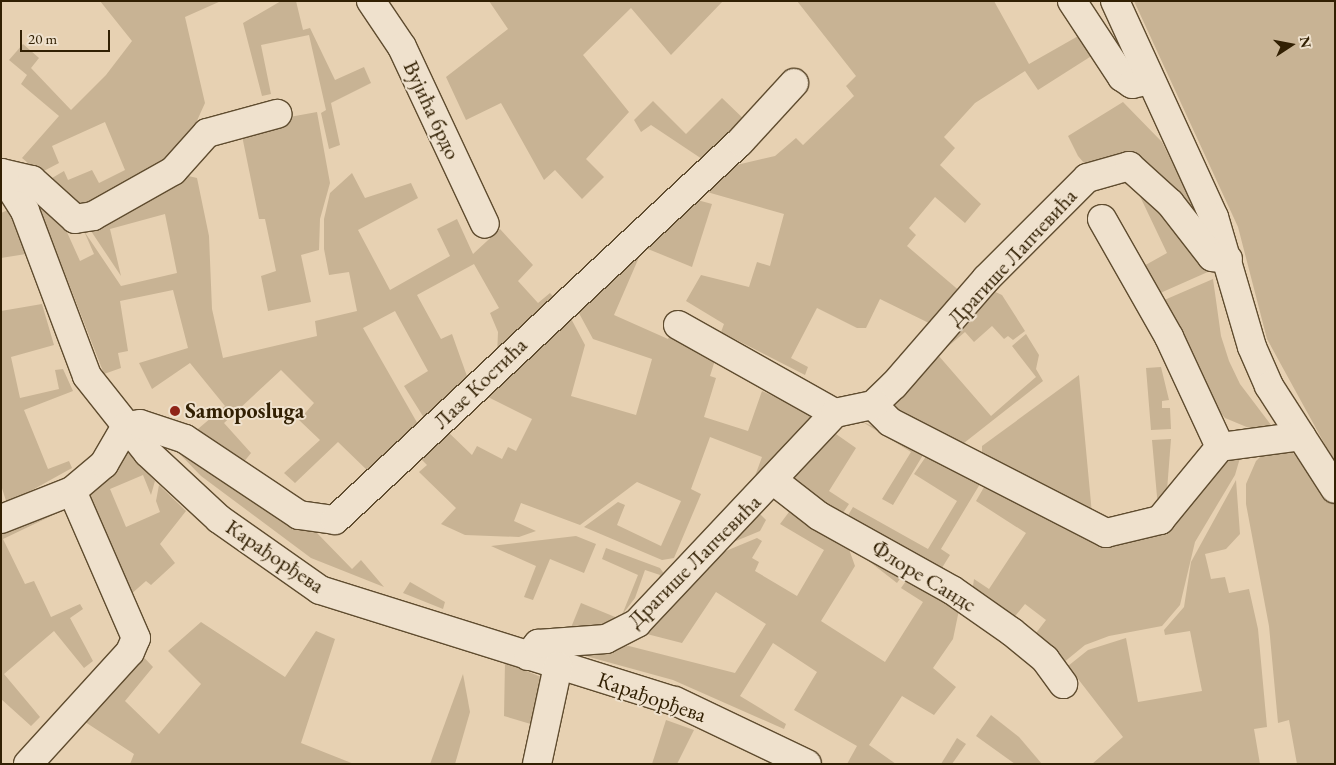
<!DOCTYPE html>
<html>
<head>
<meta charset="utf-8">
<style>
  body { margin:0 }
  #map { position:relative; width:1336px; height:765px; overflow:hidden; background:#e7d1b2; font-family:"EB Garamond",serif }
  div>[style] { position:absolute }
  .green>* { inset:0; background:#c8b394 }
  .roads { filter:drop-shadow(1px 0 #5f4c2f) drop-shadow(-1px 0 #5f4c2f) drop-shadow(0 1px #5f4c2f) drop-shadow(0 -1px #5f4c2f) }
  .minor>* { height:28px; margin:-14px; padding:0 14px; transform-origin:14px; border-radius:14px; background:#efe1cd }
  .dots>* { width:14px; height:14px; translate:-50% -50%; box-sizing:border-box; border:2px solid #efe1cd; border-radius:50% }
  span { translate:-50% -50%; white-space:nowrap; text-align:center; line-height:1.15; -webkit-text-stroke:4px #efe1cd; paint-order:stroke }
  .street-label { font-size:22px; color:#322003 }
  .poi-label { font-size:22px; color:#322003; font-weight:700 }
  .left { translate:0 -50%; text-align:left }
  .frame { position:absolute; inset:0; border:2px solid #322003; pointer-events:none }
  .north { position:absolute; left:1266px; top:20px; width:50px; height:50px; -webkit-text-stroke:4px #efe1cd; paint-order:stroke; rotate:79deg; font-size:14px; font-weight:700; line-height:20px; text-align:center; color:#322003 }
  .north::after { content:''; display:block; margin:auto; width:18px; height:22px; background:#322003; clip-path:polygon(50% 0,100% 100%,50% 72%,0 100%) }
  .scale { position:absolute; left:20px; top:30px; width:90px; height:22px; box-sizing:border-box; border:2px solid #322003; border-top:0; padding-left:6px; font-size:15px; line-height:18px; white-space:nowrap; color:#322003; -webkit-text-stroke:4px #efe1cd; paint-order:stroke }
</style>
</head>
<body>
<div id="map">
  <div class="green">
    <div style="clip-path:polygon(100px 1px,221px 1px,185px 17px,205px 103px,186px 145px,169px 164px,88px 207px,74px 208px,47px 181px,64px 171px,68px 180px,92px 170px,99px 183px,125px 170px,105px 122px,52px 146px,59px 163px,40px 173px,22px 158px,59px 116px,21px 84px,27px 75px,9px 60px,23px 44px,39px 58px,31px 68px,71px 110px,106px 75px,132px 41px)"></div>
    <div style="clip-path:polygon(281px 1px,296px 1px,303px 30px,310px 28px,335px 80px,364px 67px,371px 83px,331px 103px,340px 145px,329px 149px,321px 113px,326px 110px,309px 35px,261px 45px,271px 94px,262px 96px,243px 23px)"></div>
    <div style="clip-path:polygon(489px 1px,723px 1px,671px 55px,631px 8px,583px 55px,629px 112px,586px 159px,604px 177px,582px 199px,555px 170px,544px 180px,501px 103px,466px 120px,446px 77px,508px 29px)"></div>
    <div style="clip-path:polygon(797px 1px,994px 1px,1029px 64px,1080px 35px,1093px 55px,1038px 90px,1025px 71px,975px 103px,944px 137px,955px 148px,940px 165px,981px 204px,965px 223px,935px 197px,909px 228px,916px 235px,907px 246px,962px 293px,935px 326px,880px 299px,866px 328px,857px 328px,817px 308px,791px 358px,808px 367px,805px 375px,721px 332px,724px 324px,686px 301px,701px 275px,749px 287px,757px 262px,770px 266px,784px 214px,700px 190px,728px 167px,775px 156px,796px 138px,803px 145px,854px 96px,846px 86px,856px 76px)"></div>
    <div style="clip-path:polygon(1134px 1px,1335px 1px,1335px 463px,1267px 339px,1238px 227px)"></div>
    <div style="clip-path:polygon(722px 98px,749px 124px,708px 163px,651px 125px,641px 132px,634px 120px,653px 101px,686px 134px)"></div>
    <div style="clip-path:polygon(1123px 102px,1162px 142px,1204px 227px,1171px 192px,1084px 163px,1078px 156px,1068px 136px)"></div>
    <div style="clip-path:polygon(317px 112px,330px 183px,320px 219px,319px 250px,301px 255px,311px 302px,268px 311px,261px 276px,276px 271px,265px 219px,259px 219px,240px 126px)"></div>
    <div style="clip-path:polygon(352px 173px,365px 198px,411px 183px,418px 198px,358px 230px,390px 290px,450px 256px,437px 229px,457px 219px,473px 254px,500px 229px,533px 265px,518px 281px,538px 303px,550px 293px,555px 298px,497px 356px,498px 332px,490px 313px,499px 308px,474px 264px,417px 295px,441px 339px,452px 334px,468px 379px,426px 421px,404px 386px,428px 371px,395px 311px,363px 328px,419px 426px,370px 473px,338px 442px,295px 483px,284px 473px,320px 440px,299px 420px,314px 403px,281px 370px,224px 423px,251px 453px,239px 468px,192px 434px,225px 406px,190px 363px,152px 389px,139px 363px,188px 348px,173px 290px,120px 301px,128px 351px,118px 353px,121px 368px,104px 374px,46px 225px,24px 185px,66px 230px,80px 261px,94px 254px,84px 231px,121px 286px,177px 273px,165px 214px,110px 229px,121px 276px,89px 228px,184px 175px,197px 178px,209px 236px,212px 309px,223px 358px,317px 336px,315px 321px,357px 311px,349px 272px,329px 275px,324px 249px,324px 219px,330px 193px)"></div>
    <div style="clip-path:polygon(1128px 181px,1139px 184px,1199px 252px,1210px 271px,1158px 294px,1142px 267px,1167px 253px,1136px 188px,1119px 182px)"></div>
    <div style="clip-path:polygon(690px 198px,712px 204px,692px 267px,648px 249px,643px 240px)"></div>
    <div style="clip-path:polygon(8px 210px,26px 254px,1px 258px,1px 213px)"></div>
    <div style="clip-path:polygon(636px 246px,640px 255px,614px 315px,668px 339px,672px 331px,716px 357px,710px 376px,716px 378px,704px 417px,748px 431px,762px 391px,815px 415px,751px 487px,762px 457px,710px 437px,691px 489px,701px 494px,674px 558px,662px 560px,584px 527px,618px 502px,625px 505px,617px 525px,661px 546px,681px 501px,637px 482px,580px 525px,521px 503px,514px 521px,536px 531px,519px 537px,465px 535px,441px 524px,456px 508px,419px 472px,427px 465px,419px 457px,446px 430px,472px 455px,477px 446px,502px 459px,508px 447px,516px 451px,532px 419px,482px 394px,567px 311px,585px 345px,571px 396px,636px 415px,652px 359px,593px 339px,574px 304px)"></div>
    <div style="clip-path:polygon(1213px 279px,1221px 336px,1229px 361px,1240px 384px,1274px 429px,1261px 433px,1225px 418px,1211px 402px,1162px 301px)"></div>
    <div style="clip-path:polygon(987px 288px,1002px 295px,1025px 331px,1013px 340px,1008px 336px,1004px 339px,992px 326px,974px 342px,965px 332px,938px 355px,991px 416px,1036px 377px,1012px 346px,1026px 334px,1039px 355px,1036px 369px,1043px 381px,964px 443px,883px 407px)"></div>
    <div style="clip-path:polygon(42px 304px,54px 345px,11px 357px,20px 398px,59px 389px,55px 370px,63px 369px,73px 391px,24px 410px,48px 469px,69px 461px,72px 468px,7px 504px,1px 485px,1px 311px)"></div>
    <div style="clip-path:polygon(1161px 367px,1169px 400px,1162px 401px,1162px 408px,1170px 408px,1171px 429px,1151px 430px,1146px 368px)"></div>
    <div style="clip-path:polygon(1079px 375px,1092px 514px,982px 452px,982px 446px)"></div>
    <div style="clip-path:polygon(861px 421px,926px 450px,893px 505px,882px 499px,911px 452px)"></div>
    <div style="clip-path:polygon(836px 434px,856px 448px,829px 491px,849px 504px,841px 516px,791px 480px)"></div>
    <div style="clip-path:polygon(1171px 439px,1167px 490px,1158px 508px,1152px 440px)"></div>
    <div style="clip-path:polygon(123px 445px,155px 481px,151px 495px,143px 475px,110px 489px,126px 527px,160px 512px,156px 501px,159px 485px,186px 511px,160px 544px,175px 563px,151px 585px,146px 581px,130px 595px,88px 495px)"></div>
    <div style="clip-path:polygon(175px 449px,317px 533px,352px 569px,361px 560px,384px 587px,311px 558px,201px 476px)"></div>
    <div style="clip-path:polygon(1289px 450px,1313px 469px,1335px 506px,1335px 764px,1297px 764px,1289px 720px,1278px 723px,1269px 626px,1246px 504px,1246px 484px,1256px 461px,1263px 454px)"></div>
    <div style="clip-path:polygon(929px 452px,983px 479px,941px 549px,950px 555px,940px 571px,847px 517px,853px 507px,928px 549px,957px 501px,914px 474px)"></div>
    <div style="clip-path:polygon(1240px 458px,1235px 475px,1195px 542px,1180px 605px,1162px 626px,1109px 636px,1085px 645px,1063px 663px,1033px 637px,1046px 620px,1025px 604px,1012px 620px,973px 586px,974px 579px,989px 589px,1026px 533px,976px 501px,987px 482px,1108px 545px,1157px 536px,1222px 460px)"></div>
    <div style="clip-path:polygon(1236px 480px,1240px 534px,1226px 549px,1205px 554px,1211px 579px,1225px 577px,1229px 593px,1249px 589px,1258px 629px,1267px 727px,1254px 729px,1260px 764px,1092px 764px,1123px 737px,1068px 666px,1088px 650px,1126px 638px,1138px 702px,1202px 691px,1190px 631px,1165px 635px,1164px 630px,1184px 607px,1191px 562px)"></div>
    <div style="clip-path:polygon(66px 502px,68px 508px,3px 539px,25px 584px,34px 581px,51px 617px,80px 604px,83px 609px,70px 618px,93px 661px,84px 668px,54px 631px,4px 674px,40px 717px,31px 726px,1px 699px,1px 529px)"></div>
    <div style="clip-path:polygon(792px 508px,845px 538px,855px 566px,821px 621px,885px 662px,923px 602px,901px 588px,908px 578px,959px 610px,953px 639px,933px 668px,956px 687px,934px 715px,902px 696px,869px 745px,896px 764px,847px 764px,857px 746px,794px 710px,817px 672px,773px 643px,740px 696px,786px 724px,784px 729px,673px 680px,571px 652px,629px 646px,735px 673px,766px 624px,716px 592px,682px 643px,639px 632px,709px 558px,757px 538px,762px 541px,752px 558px,759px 562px,755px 571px,797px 596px,824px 550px,780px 524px)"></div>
    <div style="clip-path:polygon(759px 513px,766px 520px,760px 531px,719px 548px)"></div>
    <div style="clip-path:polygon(576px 536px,596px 544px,584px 573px,550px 559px,533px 600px,524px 597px,536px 566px,491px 546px)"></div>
    <div style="clip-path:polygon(606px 548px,660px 568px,667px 578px,654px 595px,660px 575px,645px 570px,635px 598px,622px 615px,638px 575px,602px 559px)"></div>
    <div style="clip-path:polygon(861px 555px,902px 576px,897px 583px)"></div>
    <div style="clip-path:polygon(410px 582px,445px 602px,443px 609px,403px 593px)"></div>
    <div style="clip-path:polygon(581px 603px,620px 619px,622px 625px,570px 630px)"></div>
    <div style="clip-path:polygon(201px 622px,285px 677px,316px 631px,335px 639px,301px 743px,354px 764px,130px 764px,134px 754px,79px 718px,137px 650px,153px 667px,125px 701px,159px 734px,201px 684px,168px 651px)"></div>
    <div style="clip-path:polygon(505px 662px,541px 677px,544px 685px,534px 725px,504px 716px)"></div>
    <div style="clip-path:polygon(463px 674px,470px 712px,455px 764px,430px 764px)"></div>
    <div style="clip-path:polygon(991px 715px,1019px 737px,1042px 764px,1015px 764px,976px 736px)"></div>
    <div style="clip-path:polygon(666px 720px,694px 730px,677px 764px,652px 764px)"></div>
    <div style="clip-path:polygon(957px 738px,966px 744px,952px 764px,941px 764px)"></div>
  </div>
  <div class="roads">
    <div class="minor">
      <div style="left:371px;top:1px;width:55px;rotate:56deg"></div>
      <div style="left:402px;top:47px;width:195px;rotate:64.9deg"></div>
      <div style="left:1072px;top:1px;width:91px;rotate:56.7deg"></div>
      <div style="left:1122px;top:77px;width:12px;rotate:35deg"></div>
      <div style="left:1132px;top:84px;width:17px;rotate:-13deg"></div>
      <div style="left:1115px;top:1px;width:238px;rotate:65.4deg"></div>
      <div style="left:1214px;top:217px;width:135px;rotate:73.7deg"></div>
      <div style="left:1252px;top:347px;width:43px;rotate:66.4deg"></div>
      <div style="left:1269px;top:386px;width:122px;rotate:57.3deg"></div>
      <div style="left:1px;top:173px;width:45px;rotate:57.7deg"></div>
      <div style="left:25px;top:211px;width:176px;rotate:69.4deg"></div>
      <div style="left:87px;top:376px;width:98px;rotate:51.6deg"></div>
      <div style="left:148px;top:453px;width:97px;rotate:42.9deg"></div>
      <div style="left:219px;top:519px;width:123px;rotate:35.1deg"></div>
      <div style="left:320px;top:590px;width:372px;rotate:17.4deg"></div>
      <div style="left:675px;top:701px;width:146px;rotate:25.5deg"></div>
      <div style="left:1px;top:173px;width:32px;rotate:13deg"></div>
      <div style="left:32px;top:180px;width:58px;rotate:42.2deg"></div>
      <div style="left:75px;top:219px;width:18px;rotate:-9deg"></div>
      <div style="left:93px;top:216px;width:92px;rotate:-29.4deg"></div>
      <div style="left:173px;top:171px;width:51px;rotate:-48.2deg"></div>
      <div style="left:207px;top:133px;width:73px;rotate:-15.2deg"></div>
      <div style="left:1102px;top:219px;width:136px;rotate:60.4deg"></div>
      <div style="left:1169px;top:337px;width:121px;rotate:65.1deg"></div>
      <div style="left:678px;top:325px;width:180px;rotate:29.3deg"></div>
      <div style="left:873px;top:405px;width:24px;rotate:45deg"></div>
      <div style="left:890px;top:422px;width:243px;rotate:27.2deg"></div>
      <div style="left:1106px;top:533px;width:56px;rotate:-13.5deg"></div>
      <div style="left:1160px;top:520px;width:94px;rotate:-50.6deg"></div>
      <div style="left:1220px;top:447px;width:82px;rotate:-7.7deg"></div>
      <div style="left:774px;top:481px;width:57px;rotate:37.9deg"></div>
      <div style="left:819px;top:516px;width:152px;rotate:29.1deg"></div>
      <div style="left:952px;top:590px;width:73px;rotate:35deg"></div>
      <div style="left:1012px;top:632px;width:43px;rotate:39.3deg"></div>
      <div style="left:1045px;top:659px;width:31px;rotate:54deg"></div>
      <div style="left:1px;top:519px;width:76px;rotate:-21.5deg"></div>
      <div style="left:72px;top:491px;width:42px;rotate:-40.2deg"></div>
      <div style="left:104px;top:464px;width:44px;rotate:-59.9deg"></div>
      <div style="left:126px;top:426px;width:14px;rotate:-8deg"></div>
      <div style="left:140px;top:424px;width:47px;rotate:18.4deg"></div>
      <div style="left:185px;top:439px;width:137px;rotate:33.7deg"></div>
      <div style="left:299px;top:515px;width:36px;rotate:8deg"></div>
      <div style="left:335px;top:520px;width:554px;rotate:-43.03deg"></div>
      <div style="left:740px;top:142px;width:80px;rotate:-47.5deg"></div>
      <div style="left:528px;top:656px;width:16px;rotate:-50deg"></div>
      <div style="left:538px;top:644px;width:68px;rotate:-4.2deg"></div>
      <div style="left:606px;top:639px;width:35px;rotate:-27deg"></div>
      <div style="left:637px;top:623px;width:289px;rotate:-46.7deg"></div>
      <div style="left:835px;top:413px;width:39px;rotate:-12deg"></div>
      <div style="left:873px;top:405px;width:29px;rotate:-44deg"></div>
      <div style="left:894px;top:385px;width:140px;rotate:-49deg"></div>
      <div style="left:986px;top:279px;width:143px;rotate:-45deg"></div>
      <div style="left:1087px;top:178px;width:44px;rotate:-15.9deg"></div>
      <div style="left:1129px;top:166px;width:55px;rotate:42.1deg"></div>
      <div style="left:1170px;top:203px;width:68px;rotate:52.1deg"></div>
      <div style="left:1212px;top:257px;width:16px;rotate:7deg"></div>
      <div style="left:28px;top:764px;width:151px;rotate:-47.7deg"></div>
      <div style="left:130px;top:652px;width:15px;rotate:-67deg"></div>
      <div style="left:136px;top:638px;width:160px;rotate:-113.5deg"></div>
      <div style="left:537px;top:764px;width:100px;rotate:-77.9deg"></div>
    </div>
  </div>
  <div class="dots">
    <div style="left:175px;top:411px;background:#8f2418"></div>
  </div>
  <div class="street-label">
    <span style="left:432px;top:110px;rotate:65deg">Вујића брдо</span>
    <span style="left:1012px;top:257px;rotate:-47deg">Драгише Лапчевића</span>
    <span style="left:480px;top:383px;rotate:-44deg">Лазе Костића</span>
    <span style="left:275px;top:556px;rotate:34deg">Карађорђева</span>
    <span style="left:694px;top:561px;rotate:-45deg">Драгише Лапчевића</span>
    <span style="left:924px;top:576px;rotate:31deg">Флоре Сандс</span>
    <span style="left:652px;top:697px;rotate:19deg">Карађорђева</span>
  </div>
  <div class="poi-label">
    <span class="left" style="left:185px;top:411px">Samoposluga</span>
  </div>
  <div class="frame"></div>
  <div class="north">N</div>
  <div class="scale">20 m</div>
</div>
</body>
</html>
